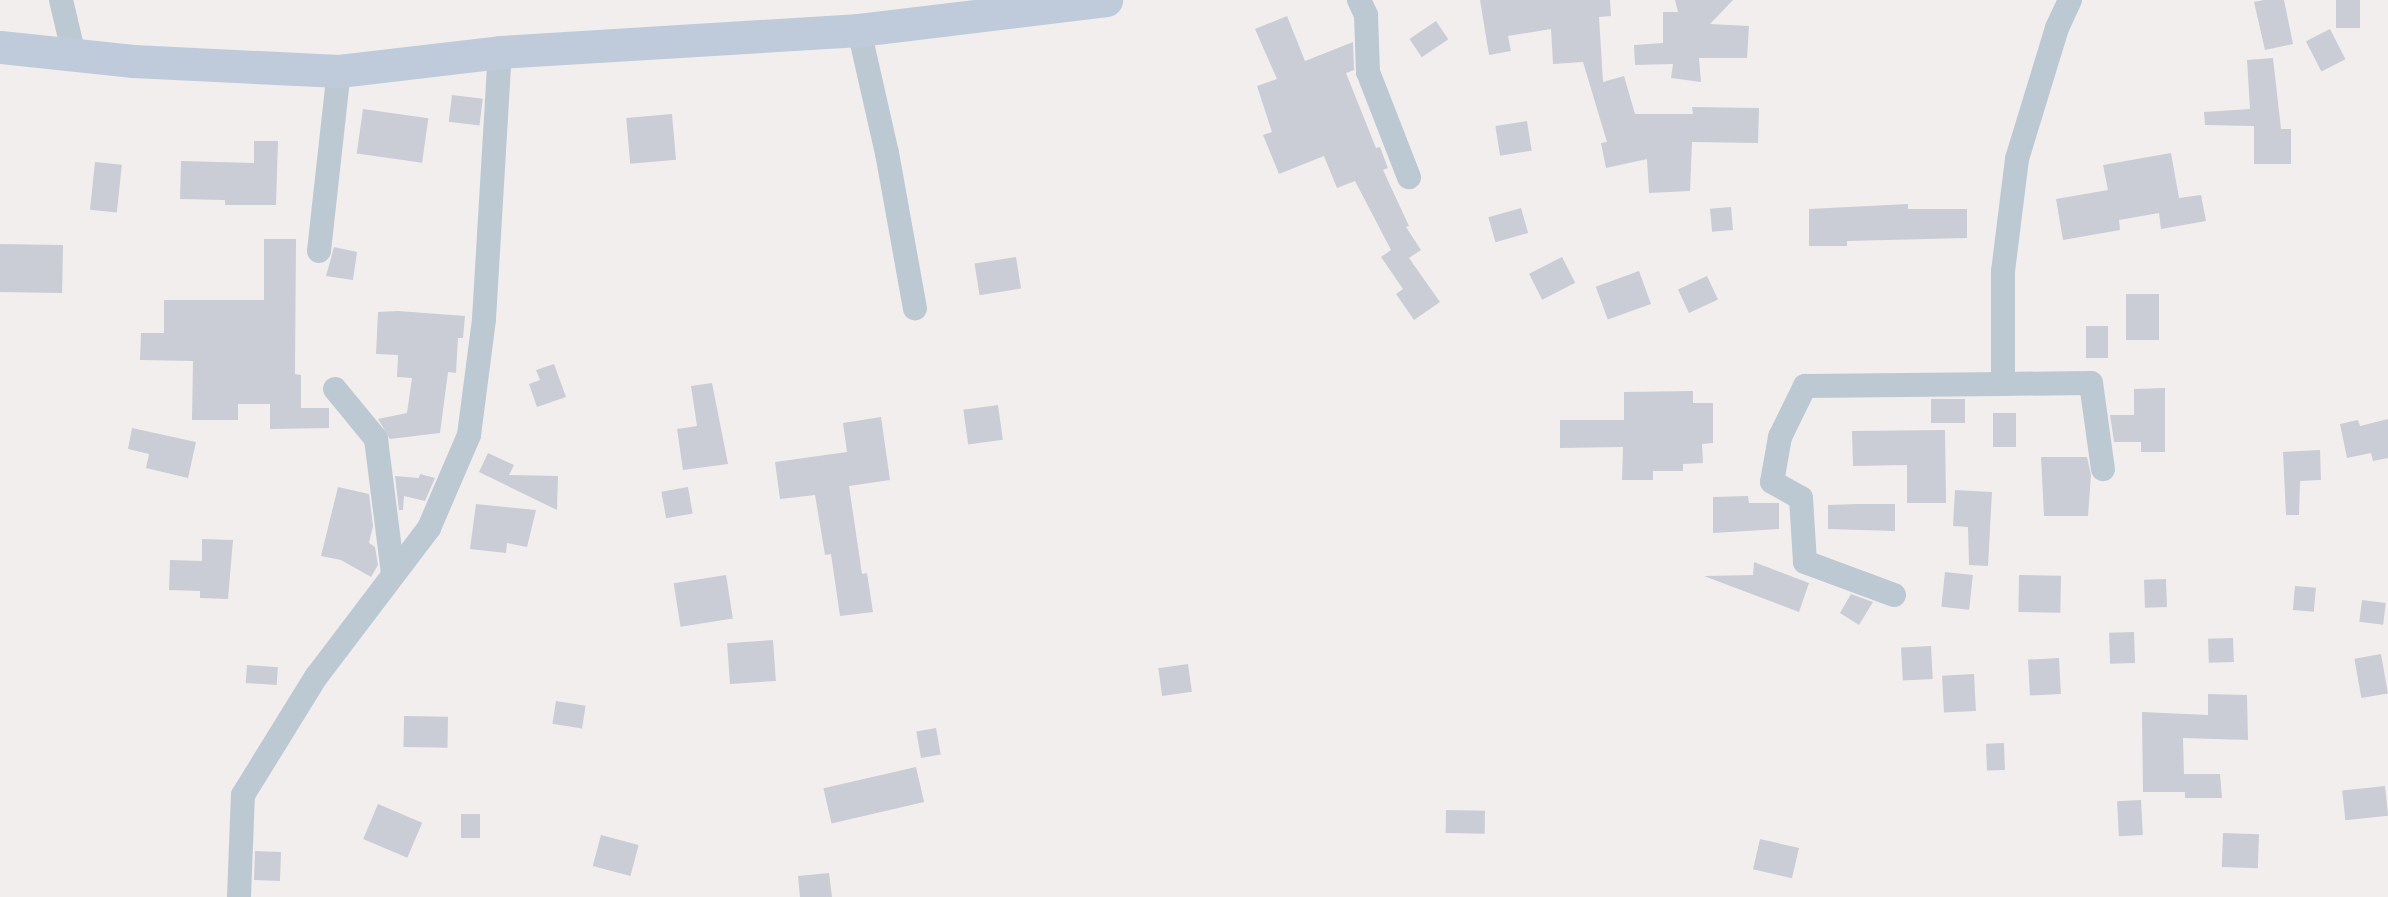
<!DOCTYPE html>
<html>
<head>
<meta charset="utf-8">
<style>
  body { margin:0 }
  #map { position:relative; width:2388px; height:897px; overflow:hidden; background:#f2eeee; font-family:"Nunito Sans",sans-serif }
  div>[style] { position:absolute }
  .building>* { inset:0; background:#cacdd5; transform-origin:0 0 }
  .street>* { height:24px; margin:-12px; padding:0 12px; transform-origin:12px; border-radius:12px; background:#bdc9d2 }
  .secondary>* { height:33px; margin:-16.5px; padding:0 16.5px; transform-origin:16.5px; border-radius:16.5px; background:#bfcbda }
  span { translate:-50% -50%; white-space:nowrap; text-align:center; line-height:1.15; -webkit-text-stroke:4.5px #fff; paint-order:stroke }
</style>
</head>
<body>
<div id="map">
  <div class="building">
    <div style="clip-path:polygon(1480px 0,1610px 0,1611px 16px,1599px 17px,1603px 82px,1624px 76px,1635px 114px,1693px 114px,1692px 107px,1759px 108px,1758px 143px,1692px 142px,1690px 191px,1649px 193px,1647px 159px,1606px 168px,1601px 143px,1607px 142px,1583px 62px,1553px 64px,1551px 29px,1508px 36px,1511px 51px,1489px 55px)"></div>
    <div style="clip-path:polygon(1675px 0,1733px 0,1710px 24px,1749px 26px,1747px 58px,1699px 58px,1701px 82px,1671px 78px,1673px 64px,1635px 65px,1634px 45px,1663px 43px,1663px 12px,1678px 12px)"></div>
    <div style="clip-path:polygon(2264px 0,2284px 0,2293px 44px,2265px 50px,2254px 2px)"></div>
    <div style="left:2336px;top:0;width:24px;height:28px"></div>
    <div style="clip-path:polygon(1287px 16px,1305px 61px,1353px 42px,1354px 70px,1346px 73px,1376px 148px,1380px 147px,1388px 168px,1383px 170px,1409px 226px,1406px 227px,1421px 250px,1409px 258px,1440px 302px,1414px 320px,1396px 294px,1403px 289px,1381px 257px,1391px 250px,1355px 181px,1337px 188px,1324px 156px,1279px 174px,1263px 135px,1272px 132px,1257px 86px,1277px 79px,1255px 29px)"></div>
    <div style="left:1436px;top:21px;width:22px;height:32px;rotate:56deg"></div>
    <div style="left:2330px;top:29px;width:34px;height:27px;rotate:63deg"></div>
    <div style="clip-path:polygon(2273px 58px,2281px 129px,2291px 129px,2291px 164px,2254px 164px,2254px 126px,2205px 125px,2204px 112px,2250px 109px,2247px 60px)"></div>
    <div style="left:452px;top:95px;width:31px;height:27px;rotate:7deg"></div>
    <div style="left:363px;top:109px;width:66px;height:45px;rotate:8deg"></div>
    <div style="left:672px;top:114px;width:46px;height:46px;rotate:85deg"></div>
    <div style="left:1527px;top:121px;width:30px;height:32px;rotate:81deg"></div>
    <div style="clip-path:polygon(254px 141px,278px 141px,276px 205px,225px 205px,225px 200px,180px 199px,181px 161px,254px 163px)"></div>
    <div style="clip-path:polygon(2171px 153px,2179px 198px,2201px 195px,2206px 221px,2161px 229px,2159px 213px,2119px 220px,2120px 230px,2063px 240px,2056px 199px,2108px 190px,2103px 165px)"></div>
    <div style="left:95px;top:162px;width:27px;height:48px;rotate:6deg"></div>
    <div style="clip-path:polygon(1908px 204px,1908px 209px,1967px 209px,1967px 238px,1847px 241px,1847px 246px,1809px 246px,1809px 209px)"></div>
    <div style="left:1731px;top:207px;width:23px;height:21px;rotate:85deg"></div>
    <div style="left:1521px;top:208px;width:26px;height:34px;rotate:74deg"></div>
    <div style="clip-path:polygon(264px 239px,296px 239px,295px 374px,301px 375px,301px 408px,329px 408px,329px 428px,270px 429px,270px 404px,238px 404px,238px 420px,192px 420px,193px 361px,140px 360px,141px 333px,164px 333px,164px 300px,264px 300px)"></div>
    <div style="left:0;top:244px;width:63px;height:48px;rotate:1deg"></div>
    <div style="clip-path:polygon(334px 247px,357px 252px,353px 280px,326px 276px)"></div>
    <div style="left:1016px;top:257px;width:32px;height:42px;rotate:81deg"></div>
    <div style="left:1562px;top:257px;width:29px;height:37px;rotate:63deg"></div>
    <div style="left:1639px;top:271px;width:35px;height:46px;rotate:70deg"></div>
    <div style="left:1707px;top:276px;width:26px;height:32px;rotate:65deg"></div>
    <div style="left:2159px;top:294px;width:46px;height:33px;rotate:90deg"></div>
    <div style="clip-path:polygon(398px 311px,465px 316px,463px 338px,458px 338px,456px 373px,448px 372px,440px 433px,390px 439px,378px 419px,407px 413px,412px 378px,397px 377px,398px 355px,376px 354px,378px 312px)"></div>
    <div style="left:2086px;top:326px;width:22px;height:32px"></div>
    <div style="clip-path:polygon(554px 364px,566px 397px,537px 407px,529px 384px,540px 380px,536px 370px)"></div>
    <div style="clip-path:polygon(712px 383px,728px 464px,683px 470px,677px 429px,697px 426px,691px 386px)"></div>
    <div style="clip-path:polygon(2165px 388px,2165px 452px,2141px 452px,2141px 442px,2114px 442px,2110px 415px,2134px 415px,2134px 389px)"></div>
    <div style="clip-path:polygon(1693px 391px,1693px 403px,1713px 403px,1713px 443px,1702px 444px,1703px 463px,1683px 464px,1683px 471px,1653px 471px,1653px 480px,1622px 480px,1623px 447px,1560px 448px,1560px 420px,1624px 420px,1624px 392px)"></div>
    <div style="left:1931px;top:399px;width:34px;height:24px"></div>
    <div style="left:998px;top:405px;width:35px;height:35px;rotate:82deg"></div>
    <div style="left:1993px;top:413px;width:23px;height:34px"></div>
    <div style="clip-path:polygon(881px 417px,890px 480px,849px 486px,862px 574px,867px 573px,873px 612px,840px 616px,831px 554px,825px 555px,815px 495px,780px 499px,775px 462px,847px 452px,843px 423px)"></div>
    <div style="clip-path:polygon(2388px 419px,2388px 458px,2373px 461px,2371px 453px,2347px 458px,2340px 424px,2358px 420px,2360px 426px)"></div>
    <div style="clip-path:polygon(132px 428px,196px 442px,188px 478px,146px 468px,149px 454px,128px 449px)"></div>
    <div style="clip-path:polygon(1945px 430px,1946px 503px,1907px 503px,1907px 465px,1853px 466px,1852px 431px)"></div>
    <div style="clip-path:polygon(2320px 450px,2321px 480px,2300px 481px,2299px 515px,2286px 515px,2283px 452px)"></div>
    <div style="clip-path:polygon(488px 453px,514px 465px,509px 475px,558px 476px,557px 510px,479px 472px)"></div>
    <div style="clip-path:polygon(2041px 457px,2087px 457px,2091px 475px,2088px 516px,2044px 516px)"></div>
    <div style="clip-path:polygon(420px 474px,435px 478px,425px 501px,404px 496px,403px 510px,399px 510px,395px 476px,419px 478px)"></div>
    <div style="clip-path:polygon(338px 487px,369px 494px,373px 526px,369px 543px,375px 547px,378px 565px,371px 577px,341px 560px,321px 556px)"></div>
    <div style="left:688px;top:487px;width:27px;height:27px;rotate:80deg"></div>
    <div style="clip-path:polygon(1955px 490px,1992px 492px,1988px 566px,1969px 565px,1968px 527px,1953px 526px)"></div>
    <div style="clip-path:polygon(1748px 496px,1749px 503px,1779px 503px,1779px 529px,1713px 533px,1713px 497px)"></div>
    <div style="clip-path:polygon(476px 504px,536px 510px,527px 547px,507px 543px,506px 553px,470px 549px)"></div>
    <div style="clip-path:polygon(1859px 504px,1895px 504px,1895px 531px,1828px 529px,1828px 505px)"></div>
    <div style="clip-path:polygon(202px 539px,233px 540px,228px 599px,200px 598px,200px 591px,169px 590px,170px 560px,202px 561px)"></div>
    <div style="clip-path:polygon(1754px 562px,1809px 583px,1799px 612px,1704px 576px,1753px 575px)"></div>
    <div style="left:1945px;top:572px;width:28px;height:35px;rotate:6deg"></div>
    <div style="left:726px;top:575px;width:44px;height:53px;rotate:81deg"></div>
    <div style="left:2019px;top:575px;width:42px;height:37px;rotate:1deg"></div>
    <div style="left:2166px;top:579px;width:28px;height:22px;rotate:88deg"></div>
    <div style="left:2295px;top:586px;width:21px;height:24px;rotate:5deg"></div>
    <div style="clip-path:polygon(1851px 594px,1873px 602px,1859px 625px,1840px 613px)"></div>
    <div style="left:2362px;top:600px;width:24px;height:22px;rotate:7deg"></div>
    <div style="left:2134px;top:632px;width:31px;height:25px;rotate:88deg"></div>
    <div style="left:2233px;top:638px;width:24px;height:25px;rotate:88deg"></div>
    <div style="left:773px;top:640px;width:41px;height:46px;rotate:86deg"></div>
    <div style="left:1931px;top:646px;width:33px;height:30px;rotate:87deg"></div>
    <div style="left:2381px;top:654px;width:40px;height:27px;rotate:80deg"></div>
    <div style="left:2059px;top:658px;width:36px;height:31px;rotate:87deg"></div>
    <div style="left:1188px;top:664px;width:28px;height:30px;rotate:82deg"></div>
    <div style="left:247px;top:665px;width:31px;height:18px;rotate:4deg"></div>
    <div style="left:1974px;top:674px;width:37px;height:32px;rotate:87deg"></div>
    <div style="clip-path:polygon(2208px 694px,2247px 695px,2248px 740px,2183px 738px,2184px 774px,2220px 774px,2222px 798px,2185px 798px,2185px 792px,2143px 792px,2142px 712px,2208px 715px)"></div>
    <div style="left:556px;top:701px;width:30px;height:23px;rotate:9deg"></div>
    <div style="left:404px;top:716px;width:44px;height:31px;rotate:1deg"></div>
    <div style="left:936px;top:728px;width:27px;height:20px;rotate:80deg"></div>
    <div style="left:2004px;top:743px;width:27px;height:18px;rotate:88deg"></div>
    <div style="left:916px;top:767px;width:36px;height:95px;rotate:77deg"></div>
    <div style="left:2385px;top:786px;width:30px;height:43px;rotate:84deg"></div>
    <div style="left:2141px;top:800px;width:35px;height:24px;rotate:87deg"></div>
    <div style="left:378px;top:804px;width:48px;height:38px;rotate:23deg"></div>
    <div style="left:1446px;top:810px;width:39px;height:23px;rotate:1deg"></div>
    <div style="left:461px;top:814px;width:19px;height:24px"></div>
    <div style="left:2223px;top:833px;width:36px;height:34px;rotate:2deg"></div>
    <div style="left:601px;top:835px;width:39px;height:32px;rotate:15deg"></div>
    <div style="left:1760px;top:839px;width:40px;height:31px;rotate:13deg"></div>
    <div style="left:255px;top:851px;width:26px;height:29px;rotate:2deg"></div>
    <div style="clip-path:polygon(829px 873px,832px 897px,800px 897px,798px 876px)"></div>
  </div>
  <div class="street">
    <div style="left:61px;top:0;width:57px;rotate:76.7deg"></div>
    <div style="left:1359px;top:0;width:17px;rotate:65deg"></div>
    <div style="left:1366px;top:15px;width:57px;rotate:88deg"></div>
    <div style="left:1368px;top:72px;width:113px;rotate:68.7deg"></div>
    <div style="left:2070px;top:0;width:31px;rotate:115deg"></div>
    <div style="left:2057px;top:28px;width:137px;rotate:107deg"></div>
    <div style="left:2017px;top:159px;width:113px;rotate:97.1deg"></div>
    <div style="left:2003px;top:271px;width:113px;rotate:90deg"></div>
    <div style="left:2003px;top:384px;width:88px;rotate:-0.7deg"></div>
    <div style="left:2091px;top:383px;width:87px;rotate:82.1deg"></div>
    <div style="left:859px;top:30px;width:126px;rotate:77.2deg"></div>
    <div style="left:887px;top:153px;width:158px;rotate:79.8deg"></div>
    <div style="left:319px;top:251px;width:181px;rotate:-83.7deg"></div>
    <div style="left:335px;top:389px;width:65px;rotate:50.6deg"></div>
    <div style="left:376px;top:439px;width:135px;rotate:82.8deg"></div>
    <div style="left:1894px;top:595px;width:95px;rotate:-159.7deg"></div>
    <div style="left:1805px;top:562px;width:64px;rotate:-93.6deg"></div>
    <div style="left:1801px;top:498px;width:33px;rotate:-151deg"></div>
    <div style="left:1772px;top:482px;width:46px;rotate:-79.9deg"></div>
    <div style="left:1780px;top:437px;width:57px;rotate:-63.9deg"></div>
    <div style="left:1805px;top:386px;width:198px;rotate:-0.6deg"></div>
    <div style="left:239px;top:897px;width:102px;rotate:-87.8deg"></div>
    <div style="left:243px;top:795px;width:139px;rotate:-58.3deg"></div>
    <div style="left:316px;top:677px;width:187px;rotate:-52.8deg"></div>
    <div style="left:429px;top:528px;width:101px;rotate:-66.7deg"></div>
    <div style="left:469px;top:435px;width:117px;rotate:-82.6deg"></div>
    <div style="left:484px;top:319px;width:267px;rotate:-86.6deg"></div>
  </div>
  <div class="secondary">
    <div style="left:0;top:47px;width:134px;rotate:6deg"></div>
    <div style="left:133px;top:61px;width:206px;rotate:2.8deg"></div>
    <div style="left:339px;top:71px;width:162px;rotate:-6.7deg"></div>
    <div style="left:500px;top:52px;width:360px;rotate:-3.5deg"></div>
    <div style="left:859px;top:30px;width:249px;rotate:-6.9deg"></div>
  </div>
</div>
</body>
</html>
